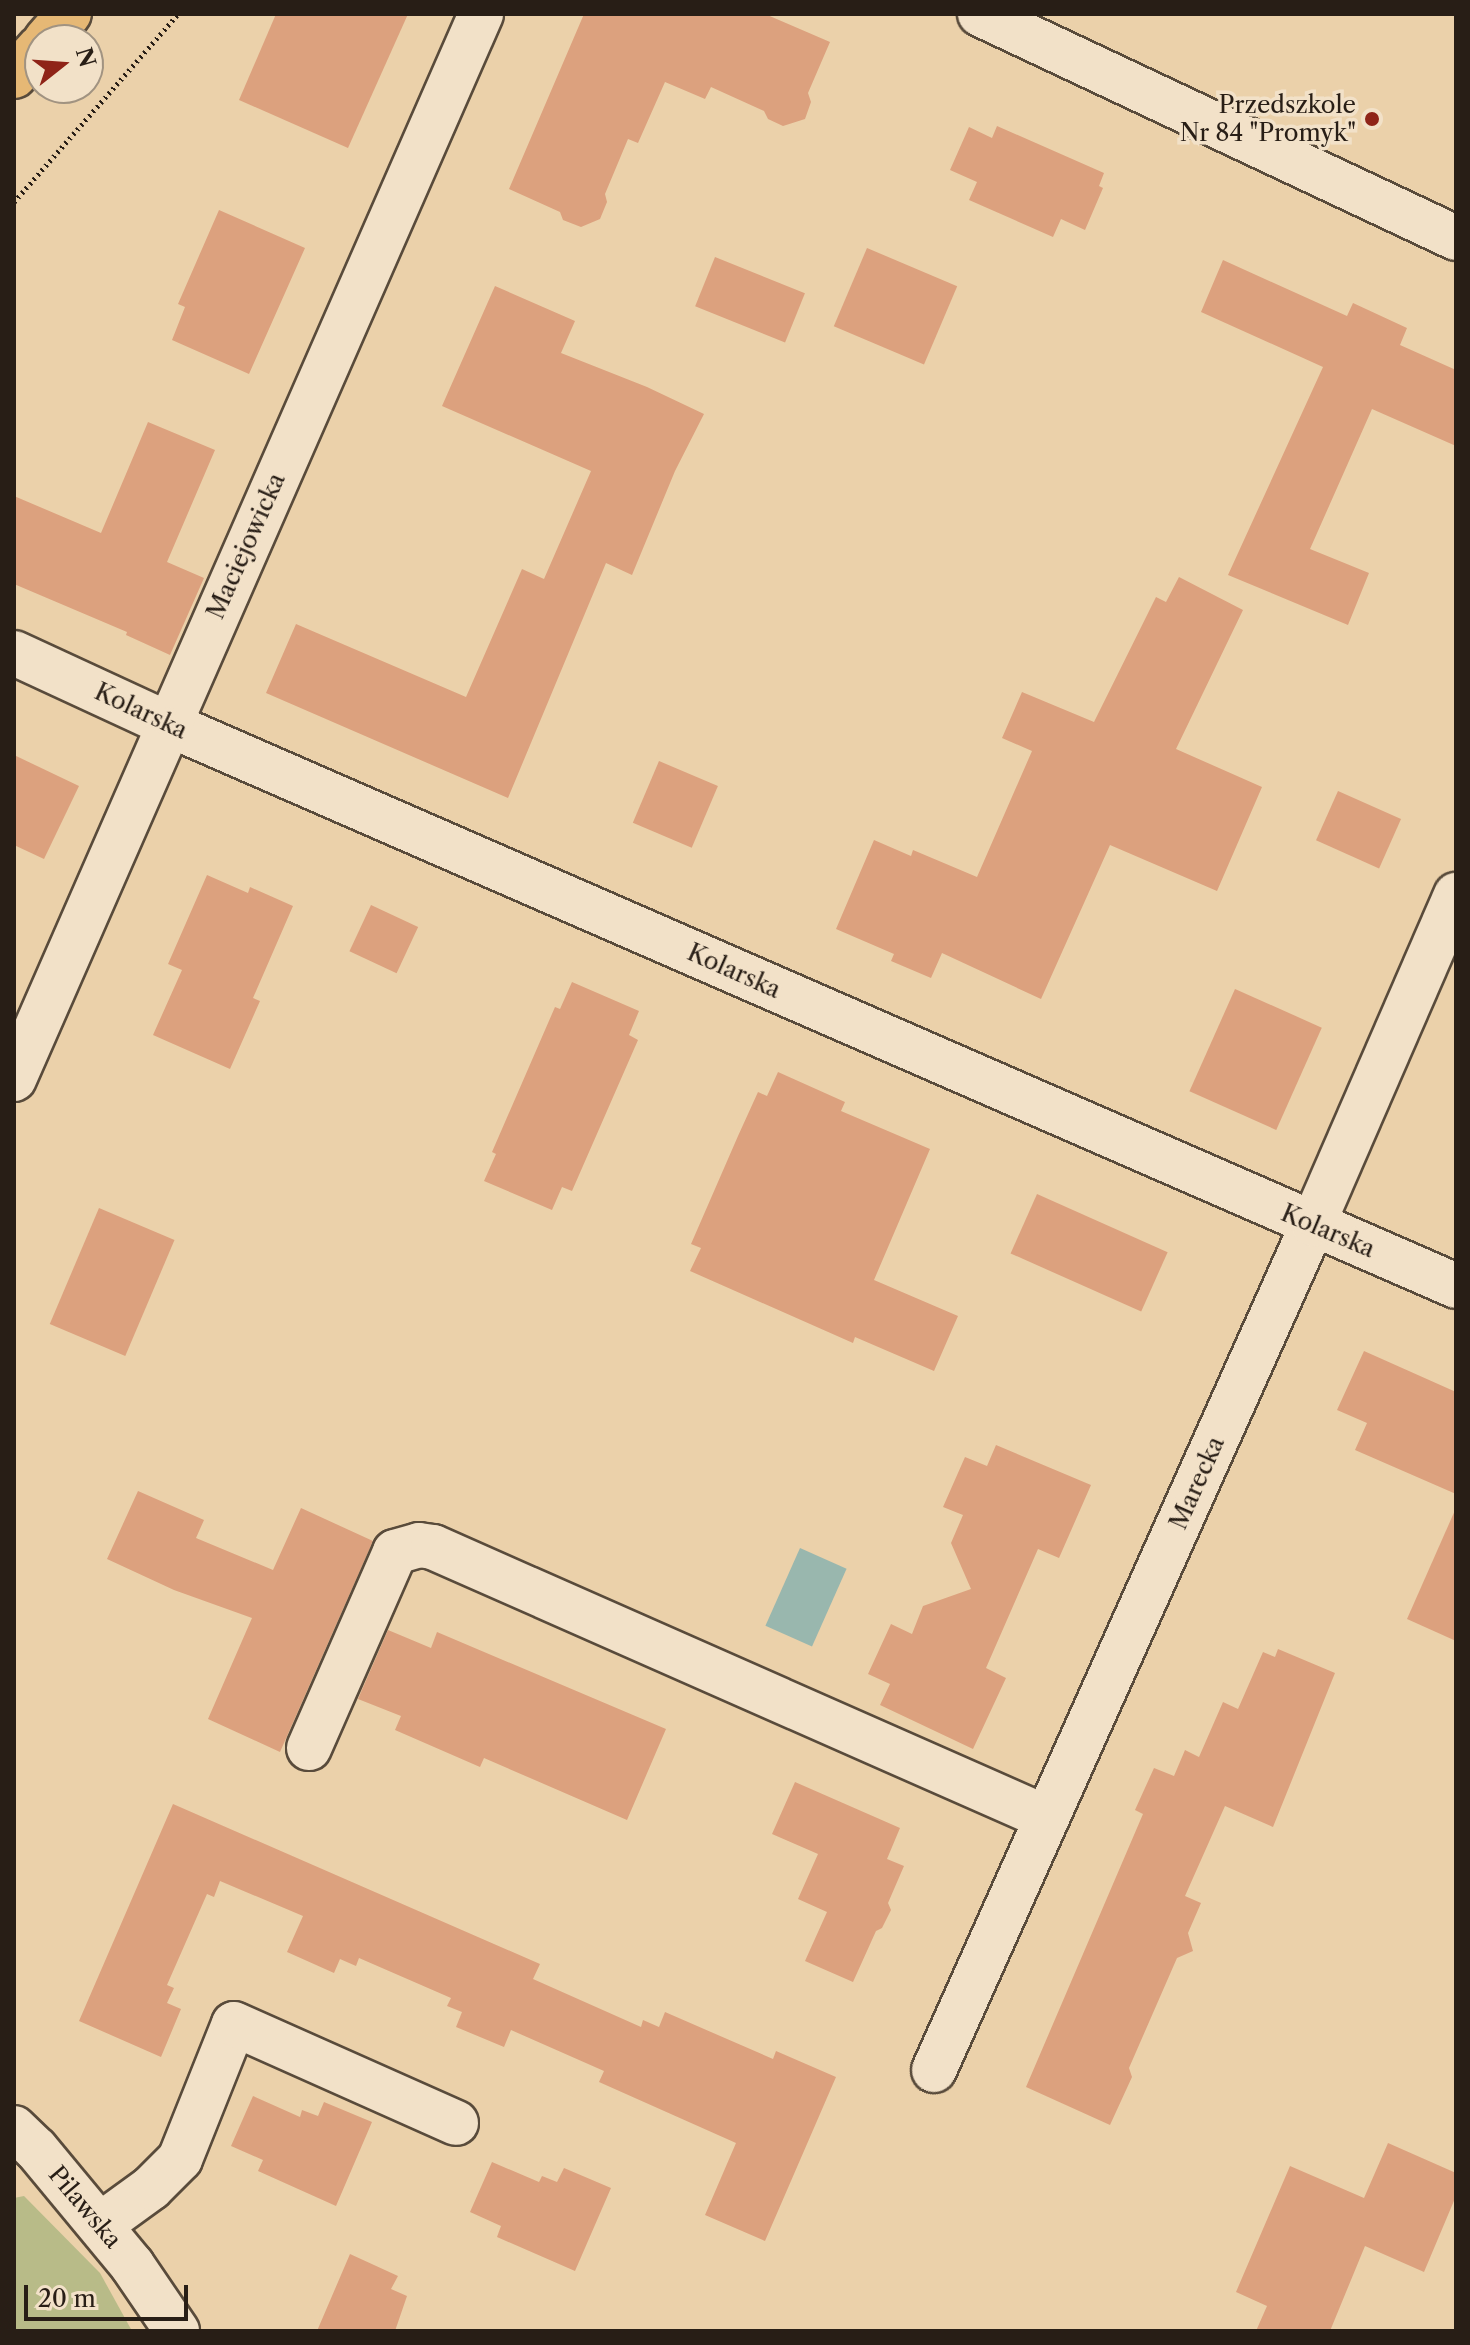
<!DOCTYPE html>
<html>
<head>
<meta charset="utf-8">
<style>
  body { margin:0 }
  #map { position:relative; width:1470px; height:2345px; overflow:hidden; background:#ebd1aa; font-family:"Libre Caslon Text",serif }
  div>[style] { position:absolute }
  .green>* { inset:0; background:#b8bb88 }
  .water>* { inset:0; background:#99b7ae; transform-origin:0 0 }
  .building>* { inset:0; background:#dca17e; transform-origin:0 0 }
  .path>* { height:5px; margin-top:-2.5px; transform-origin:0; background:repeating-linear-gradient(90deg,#281e16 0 2px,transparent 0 6px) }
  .roads { filter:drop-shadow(2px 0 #594b3b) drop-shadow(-2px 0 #594b3b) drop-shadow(0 2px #594b3b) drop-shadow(0 -2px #594b3b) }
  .minor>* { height:44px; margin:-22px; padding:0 22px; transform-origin:22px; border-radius:22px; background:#f2e1c8 }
  .major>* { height:44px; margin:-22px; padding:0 22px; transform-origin:22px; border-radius:22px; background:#e6b875 }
  .dots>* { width:22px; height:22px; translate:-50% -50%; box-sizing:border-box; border:4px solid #f2e1c8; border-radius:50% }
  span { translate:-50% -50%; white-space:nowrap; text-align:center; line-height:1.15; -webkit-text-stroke:7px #f2e1c8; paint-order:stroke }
  .poi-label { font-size:24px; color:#281e16 }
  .right { translate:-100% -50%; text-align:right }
  .street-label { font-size:24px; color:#281e16 }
  .frame { position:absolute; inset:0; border:16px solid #281e16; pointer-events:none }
  .north { position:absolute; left:24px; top:24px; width:80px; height:80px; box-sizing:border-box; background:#f2e1c8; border:2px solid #a19381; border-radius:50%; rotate:73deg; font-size:22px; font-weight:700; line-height:32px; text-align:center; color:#281e16 }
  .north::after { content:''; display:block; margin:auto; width:28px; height:36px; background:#8f2418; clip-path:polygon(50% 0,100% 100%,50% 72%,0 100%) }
  .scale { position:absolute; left:24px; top:2285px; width:164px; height:36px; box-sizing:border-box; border:4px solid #281e16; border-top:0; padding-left:10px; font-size:24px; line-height:28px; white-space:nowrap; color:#281e16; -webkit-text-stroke:6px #f2e1c8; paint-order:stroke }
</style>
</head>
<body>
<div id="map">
  <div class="green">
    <div style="clip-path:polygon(24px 2196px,100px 2273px,132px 2331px,14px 2331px,14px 2198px)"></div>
  </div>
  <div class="water">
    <div style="left:800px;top:1548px;width:51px;height:85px;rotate:24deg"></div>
  </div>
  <div class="building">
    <div style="clip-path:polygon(276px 14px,408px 14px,348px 148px,239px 100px)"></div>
    <div style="clip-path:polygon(584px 14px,765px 14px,830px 42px,808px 93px,811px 102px,805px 119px,783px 126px,768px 119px,764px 111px,711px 87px,705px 99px,665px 82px,638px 143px,628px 139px,605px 194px,607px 202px,600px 219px,581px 227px,563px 220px,560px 212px,509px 189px)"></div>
    <div style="clip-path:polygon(997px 126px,1104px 173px,1099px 186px,1103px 188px,1085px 230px,1061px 219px,1053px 237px,969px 200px,977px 182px,950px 170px,969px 127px,992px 138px)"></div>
    <div style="clip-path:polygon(219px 210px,305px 248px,249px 374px,172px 340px,185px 307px,178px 304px)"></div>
    <div style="left:867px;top:248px;width:98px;height:85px;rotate:23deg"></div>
    <div style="left:715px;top:257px;width:97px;height:53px;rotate:22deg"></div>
    <div style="clip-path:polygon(1223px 260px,1347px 316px,1353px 303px,1407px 328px,1400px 345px,1456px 370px,1456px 446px,1372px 409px,1310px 549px,1369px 573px,1348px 625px,1228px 575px,1323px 367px,1201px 312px)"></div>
    <div style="clip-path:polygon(495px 286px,575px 321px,561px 353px,647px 387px,704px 414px,675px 471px,632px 575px,606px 563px,508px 798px,266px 693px,296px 624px,466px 697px,522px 569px,544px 579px,591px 471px,442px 406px)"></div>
    <div style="clip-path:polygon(148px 422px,215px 450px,167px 562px,204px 578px,170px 655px,126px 635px,127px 632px,14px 584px,14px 496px,101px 533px)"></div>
    <div style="clip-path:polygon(1179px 577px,1243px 610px,1176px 749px,1262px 787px,1217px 891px,1110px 845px,1041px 999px,942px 953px,931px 978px,891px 961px,894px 954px,836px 929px,874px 840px,911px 856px,913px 850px,977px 877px,1032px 751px,1002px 738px,1022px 692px,1094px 722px,1156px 597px,1166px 602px)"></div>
    <div style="clip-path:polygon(14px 755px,79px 786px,44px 859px,14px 845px)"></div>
    <div style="left:659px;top:761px;width:64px;height:67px;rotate:23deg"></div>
    <div style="left:1338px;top:791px;width:69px;height:54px;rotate:24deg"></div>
    <div style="clip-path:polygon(207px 875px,248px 893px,250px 887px,293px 906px,253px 998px,260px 1001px,230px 1069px,153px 1035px,182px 970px,168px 964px)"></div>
    <div style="left:371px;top:905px;width:52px;height:51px;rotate:25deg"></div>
    <div style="clip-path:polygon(572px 982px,639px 1011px,629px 1035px,638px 1040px,572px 1191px,562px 1187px,552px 1210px,484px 1181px,496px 1154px,492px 1152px,555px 1007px,560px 1009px)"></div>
    <div style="left:1235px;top:989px;width:95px;height:112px;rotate:24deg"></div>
    <div style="clip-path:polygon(778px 1072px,845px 1102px,841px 1111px,930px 1149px,874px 1280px,958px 1316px,934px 1371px,855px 1337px,853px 1343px,690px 1271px,701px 1248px,691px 1244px,738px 1136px,758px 1092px,767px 1096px)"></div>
    <div style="left:1037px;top:1194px;width:143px;height:65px;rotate:24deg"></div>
    <div style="left:99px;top:1208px;width:82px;height:126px;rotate:23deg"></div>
    <div style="clip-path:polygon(1364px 1351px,1456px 1392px,1456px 1494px,1355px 1450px,1367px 1423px,1337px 1410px)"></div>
    <div style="clip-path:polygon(996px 1445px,1091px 1485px,1059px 1558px,1038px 1549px,986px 1668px,1006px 1678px,973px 1749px,880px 1705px,890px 1684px,868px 1674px,891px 1624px,912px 1634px,923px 1606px,971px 1589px,951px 1543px,963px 1515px,943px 1507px,965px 1457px,987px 1466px)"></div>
    <div style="clip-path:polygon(138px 1491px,204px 1520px,196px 1538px,273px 1570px,301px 1508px,373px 1541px,280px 1752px,208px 1719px,252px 1618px,174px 1590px,107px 1559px)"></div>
    <div style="clip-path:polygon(1456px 1508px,1456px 1641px,1407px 1619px)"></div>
    <div style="clip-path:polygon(388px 1630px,431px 1648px,437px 1632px,666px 1729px,627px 1820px,484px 1758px,480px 1767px,395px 1730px,401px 1716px,358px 1699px)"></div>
    <div style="clip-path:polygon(1278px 1649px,1335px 1673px,1273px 1827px,1225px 1806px,1185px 1896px,1201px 1903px,1188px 1933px,1193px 1951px,1177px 1958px,1129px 2068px,1132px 2077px,1110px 2125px,1026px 2087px,1143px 1814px,1135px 1810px,1154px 1768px,1174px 1776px,1185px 1750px,1199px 1757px,1223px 1702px,1238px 1709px,1263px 1652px,1275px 1657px)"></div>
    <div style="clip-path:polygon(795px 1782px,900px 1828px,887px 1859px,904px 1866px,888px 1903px,891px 1910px,882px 1928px,876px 1931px,853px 1982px,805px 1961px,827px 1912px,798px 1899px,818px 1854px,772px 1834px)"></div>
    <div style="clip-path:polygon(173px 1804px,540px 1964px,533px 1979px,641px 2027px,643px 2020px,659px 2027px,665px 2012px,773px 2059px,776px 2051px,836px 2077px,765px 2241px,705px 2215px,736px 2143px,599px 2082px,604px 2071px,511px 2030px,504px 2047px,456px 2027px,462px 2012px,447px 2006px,451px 1998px,359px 1958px,356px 1966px,340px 1959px,334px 1973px,287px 1952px,303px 1916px,220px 1881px,214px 1897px,207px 1894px,167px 1985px,174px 1988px,167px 2003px,181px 2009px,161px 2057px,79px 2021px)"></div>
    <div style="clip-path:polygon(253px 2096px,300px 2117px,302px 2110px,318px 2116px,324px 2102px,372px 2122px,336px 2206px,258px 2171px,263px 2160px,231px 2146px)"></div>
    <div style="clip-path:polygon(1388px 2143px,1456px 2173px,1456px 2196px,1424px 2272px,1365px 2246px,1330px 2331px,1256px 2331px,1267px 2306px,1236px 2292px,1290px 2166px,1364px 2198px)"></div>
    <div style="clip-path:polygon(492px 2162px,539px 2182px,542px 2176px,557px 2182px,564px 2168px,611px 2188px,575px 2271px,497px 2237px,501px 2226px,470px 2212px)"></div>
    <div style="clip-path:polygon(350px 2254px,398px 2276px,391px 2289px,407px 2296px,395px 2331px,317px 2331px)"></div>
  </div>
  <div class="path">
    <div style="left:14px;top:202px;width:249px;rotate:-48.9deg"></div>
  </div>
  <div class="roads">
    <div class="minor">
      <div style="left:980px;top:14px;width:526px;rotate:25.2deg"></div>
      <div style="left:14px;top:653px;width:170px;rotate:24.8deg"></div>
      <div style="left:168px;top:724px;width:1405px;rotate:23.57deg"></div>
      <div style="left:14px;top:1079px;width:1163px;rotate:-66.32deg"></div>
      <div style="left:309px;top:1748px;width:214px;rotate:-66.3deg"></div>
      <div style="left:395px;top:1552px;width:25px;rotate:-16deg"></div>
      <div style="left:419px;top:1545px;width:14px;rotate:8deg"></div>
      <div style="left:433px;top:1547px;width:671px;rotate:23.82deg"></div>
      <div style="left:934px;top:2070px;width:927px;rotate:-65.87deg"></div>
      <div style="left:1313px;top:1224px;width:359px;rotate:-66.5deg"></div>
      <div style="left:14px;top:2128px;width:30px;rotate:44deg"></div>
      <div style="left:36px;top:2149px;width:151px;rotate:50.4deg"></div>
      <div style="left:132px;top:2265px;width:80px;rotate:55.7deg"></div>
      <div style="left:100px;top:2225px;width:63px;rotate:-36deg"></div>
      <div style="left:151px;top:2188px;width:41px;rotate:-45deg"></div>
      <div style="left:180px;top:2159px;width:145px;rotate:-68.2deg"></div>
      <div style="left:234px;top:2024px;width:243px;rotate:24deg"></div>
    </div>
    <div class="major">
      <div style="left:46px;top:40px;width:35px;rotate:-49deg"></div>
      <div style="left:14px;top:76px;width:39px;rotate:-48deg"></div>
    </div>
  </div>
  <div class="dots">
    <div style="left:1372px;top:119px;background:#8f2418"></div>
  </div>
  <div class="poi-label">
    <span class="right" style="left:1356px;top:119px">Przedszkole<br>Nr 84 "Promyk"</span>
  </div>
  <div class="street-label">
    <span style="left:246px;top:546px;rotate:-66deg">Maciejowicka</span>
    <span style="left:141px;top:711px;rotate:25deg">Kolarska</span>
    <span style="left:734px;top:971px;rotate:24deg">Kolarska</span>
    <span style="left:1328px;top:1231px;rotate:23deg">Kolarska</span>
    <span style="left:1197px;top:1483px;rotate:-66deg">Marecka</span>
    <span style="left:85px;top:2207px;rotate:50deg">Pilawska</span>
  </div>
  <div class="frame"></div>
  <div class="north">N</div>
  <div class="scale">20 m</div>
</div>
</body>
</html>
